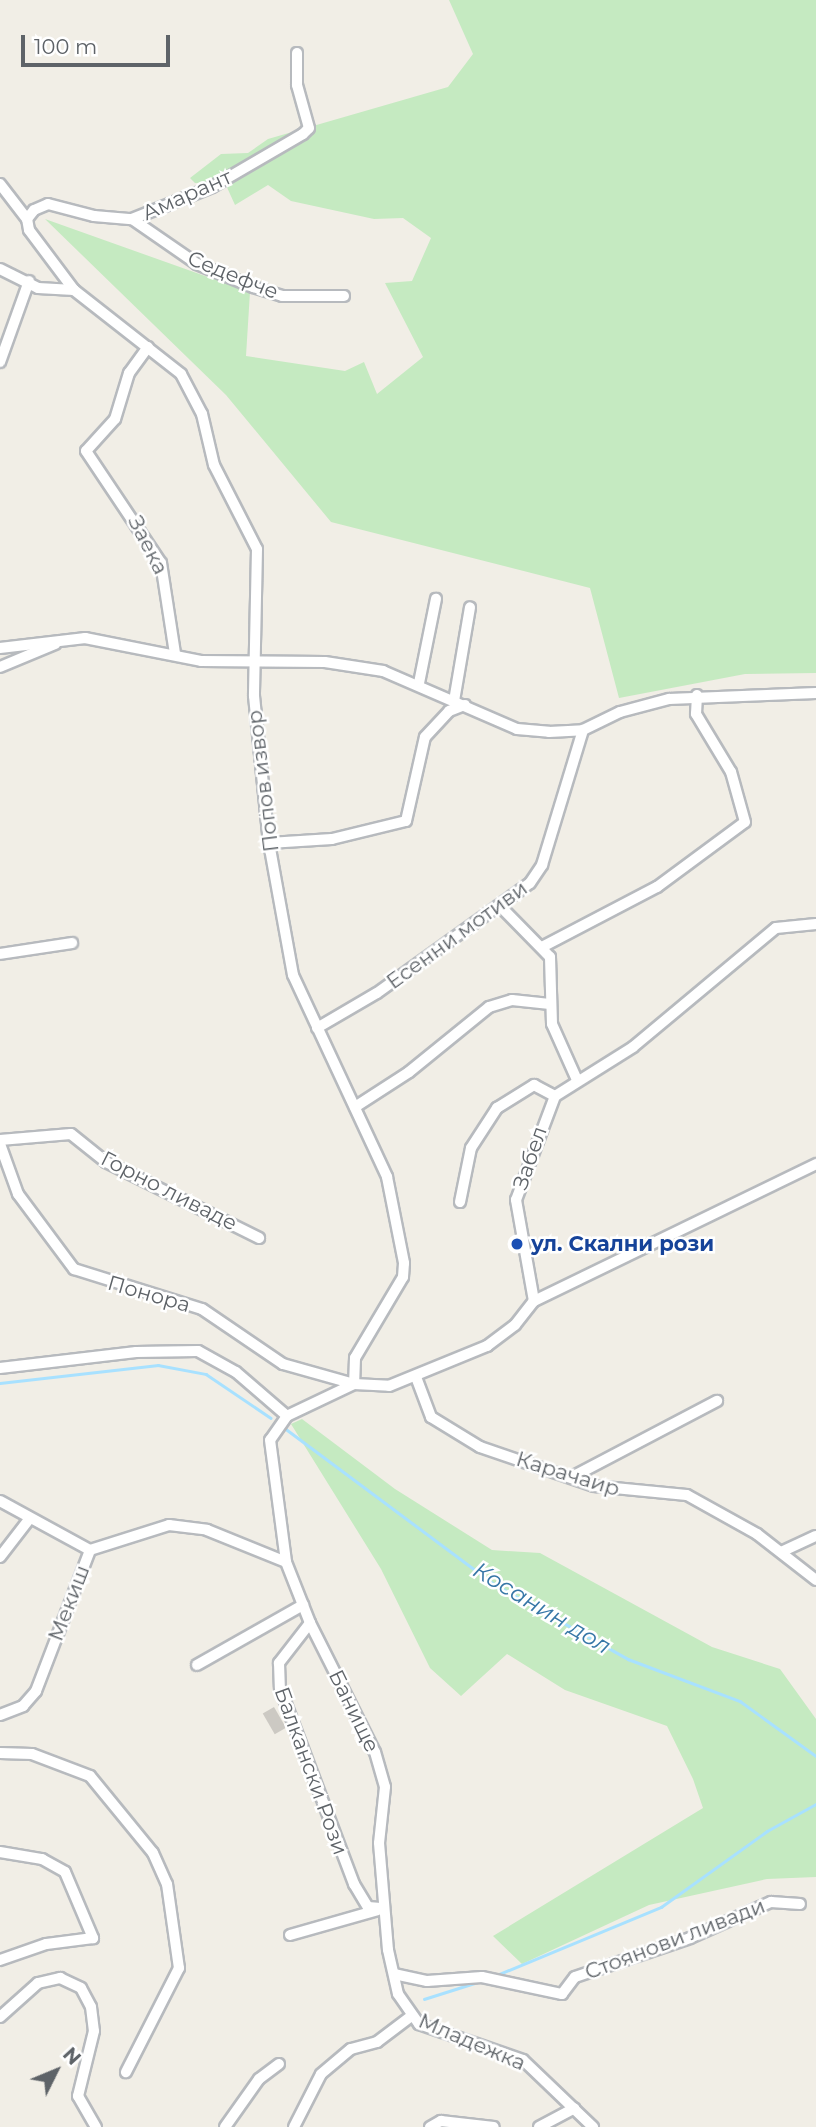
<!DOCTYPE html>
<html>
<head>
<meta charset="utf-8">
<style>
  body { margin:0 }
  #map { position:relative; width:816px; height:2127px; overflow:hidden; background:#f1eee6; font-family:Montserrat,sans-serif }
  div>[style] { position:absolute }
  .green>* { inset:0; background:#c5eac1 }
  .stream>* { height:2.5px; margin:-1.25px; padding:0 1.25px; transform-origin:1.25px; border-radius:1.25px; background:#a8e1ff }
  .building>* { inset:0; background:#ccc9c3; transform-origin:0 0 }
  .roads { filter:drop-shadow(2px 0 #b7babe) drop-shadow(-2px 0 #b7babe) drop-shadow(0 2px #b7babe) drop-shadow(0 -2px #b7babe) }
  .minor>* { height:10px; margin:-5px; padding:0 5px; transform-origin:5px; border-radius:5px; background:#fff }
  .dots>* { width:19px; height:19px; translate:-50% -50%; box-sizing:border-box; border:4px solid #fff; border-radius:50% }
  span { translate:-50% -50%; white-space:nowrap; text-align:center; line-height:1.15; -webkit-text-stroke:5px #fff; paint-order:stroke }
  .street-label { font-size:21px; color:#5e6368 }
  .transit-label { font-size:21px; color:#164399; font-weight:700 }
  .left { translate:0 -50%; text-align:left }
  .water-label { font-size:23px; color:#3777a7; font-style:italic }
  .north { position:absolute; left:21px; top:2036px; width:70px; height:70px; -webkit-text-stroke:5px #fff; paint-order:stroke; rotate:47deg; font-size:19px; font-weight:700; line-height:28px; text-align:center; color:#5e6368 }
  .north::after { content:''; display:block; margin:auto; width:24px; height:32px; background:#5e6368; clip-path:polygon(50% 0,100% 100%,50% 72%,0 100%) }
  .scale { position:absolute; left:21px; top:35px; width:149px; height:32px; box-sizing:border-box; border:4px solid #5e6368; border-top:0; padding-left:9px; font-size:21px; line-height:24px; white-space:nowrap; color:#5e6368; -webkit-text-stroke:5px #fff; paint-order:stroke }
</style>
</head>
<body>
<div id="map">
  <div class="green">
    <div style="clip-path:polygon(449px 0,816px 0,816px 673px,745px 674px,619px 698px,590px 588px,331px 522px,226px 395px,45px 219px,250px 292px,246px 356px,345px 371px,364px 362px,377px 394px,423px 357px,385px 283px,412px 281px,431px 238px,403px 218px,374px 219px,291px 201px,268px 185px,235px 205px,225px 183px,195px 183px,190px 178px,221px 154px,248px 153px,268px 139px,448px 87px,473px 54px)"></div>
    <div style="clip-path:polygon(302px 1419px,395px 1489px,492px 1550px,540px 1553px,712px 1647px,780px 1669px,816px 1719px,816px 1877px,767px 1879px,649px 1905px,522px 1964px,493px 1936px,703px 1808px,693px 1779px,667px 1726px,565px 1690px,507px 1654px,461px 1696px,430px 1668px,381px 1569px,291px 1424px)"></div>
  </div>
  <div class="stream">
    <div style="left:0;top:1383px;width:159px;rotate:-6.5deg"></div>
    <div style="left:158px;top:1365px;width:49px;rotate:10.6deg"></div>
    <div style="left:206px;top:1374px;width:78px;rotate:34.1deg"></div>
    <div style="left:286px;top:1429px;width:259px;rotate:36.7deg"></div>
    <div style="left:494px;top:1584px;width:154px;rotate:29.2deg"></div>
    <div style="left:628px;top:1659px;width:120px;rotate:20.6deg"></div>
    <div style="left:740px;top:1701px;width:94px;rotate:35.9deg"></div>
    <div style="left:497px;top:1975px;width:178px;rotate:-22.5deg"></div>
    <div style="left:661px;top:1907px;width:130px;rotate:-35.6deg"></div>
    <div style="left:767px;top:1831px;width:56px;rotate:-28.9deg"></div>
    <div style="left:424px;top:1999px;width:60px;rotate:-17.5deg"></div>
  </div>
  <div class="building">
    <div style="left:274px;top:1707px;width:24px;height:13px;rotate:60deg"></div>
  </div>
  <div class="roads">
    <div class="minor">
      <div style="left:0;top:184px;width:44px;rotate:52.4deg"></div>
      <div style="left:132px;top:219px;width:79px;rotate:34.7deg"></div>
      <div style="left:197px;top:264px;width:61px;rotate:22.3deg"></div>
      <div style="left:253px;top:287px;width:30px;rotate:17deg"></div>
      <div style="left:282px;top:296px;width:62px"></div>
      <div style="left:0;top:269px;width:42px;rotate:26.6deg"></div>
      <div style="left:38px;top:288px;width:36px;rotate:3deg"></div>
      <div style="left:74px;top:290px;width:136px;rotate:38.1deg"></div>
      <div style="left:181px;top:374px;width:45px;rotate:62.3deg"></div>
      <div style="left:202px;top:414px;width:52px;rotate:76.8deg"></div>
      <div style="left:214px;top:465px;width:94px;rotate:62.9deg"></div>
      <div style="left:257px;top:549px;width:147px;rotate:91.2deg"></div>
      <div style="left:254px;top:696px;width:148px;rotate:84.2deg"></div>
      <div style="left:269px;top:843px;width:134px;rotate:79.7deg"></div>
      <div style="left:293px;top:975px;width:223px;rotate:65deg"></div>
      <div style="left:387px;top:1177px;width:88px;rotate:78.8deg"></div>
      <div style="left:404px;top:1263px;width:14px;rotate:94deg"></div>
      <div style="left:403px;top:1277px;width:94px;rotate:120.7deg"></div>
      <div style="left:355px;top:1358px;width:26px;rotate:92deg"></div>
      <div style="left:74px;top:290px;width:75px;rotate:-126.9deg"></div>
      <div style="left:29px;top:230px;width:11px;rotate:-100deg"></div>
      <div style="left:27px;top:219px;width:11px;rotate:-52deg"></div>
      <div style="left:34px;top:210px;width:15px;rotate:-23deg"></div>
      <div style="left:48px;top:204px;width:48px;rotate:14.6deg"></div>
      <div style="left:94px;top:216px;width:38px;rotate:5deg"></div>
      <div style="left:132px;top:219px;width:86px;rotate:-21.8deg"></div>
      <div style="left:212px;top:187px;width:105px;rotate:-30.2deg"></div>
      <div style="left:303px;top:134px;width:8px;rotate:-45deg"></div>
      <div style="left:309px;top:128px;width:45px;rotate:-105.6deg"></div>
      <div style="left:297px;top:85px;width:32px;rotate:-90deg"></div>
      <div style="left:148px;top:347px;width:32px;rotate:126deg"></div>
      <div style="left:129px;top:373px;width:48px;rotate:106.9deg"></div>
      <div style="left:115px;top:419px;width:43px;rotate:132.2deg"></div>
      <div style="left:86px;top:451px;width:135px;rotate:56.2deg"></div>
      <div style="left:161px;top:563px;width:91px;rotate:81.2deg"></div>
      <div style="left:0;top:362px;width:86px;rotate:-70.3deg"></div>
      <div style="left:0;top:648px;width:86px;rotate:-6.7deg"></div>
      <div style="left:85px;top:638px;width:118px;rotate:11.2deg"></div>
      <div style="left:201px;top:661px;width:124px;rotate:0.5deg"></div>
      <div style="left:325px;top:662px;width:59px;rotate:8.8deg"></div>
      <div style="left:383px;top:671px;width:146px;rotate:23.4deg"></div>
      <div style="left:517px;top:729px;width:32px;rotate:5deg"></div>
      <div style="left:549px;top:732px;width:34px;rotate:-3deg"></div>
      <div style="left:583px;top:730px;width:41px;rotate:-25.9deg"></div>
      <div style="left:620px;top:712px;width:51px;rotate:-14.9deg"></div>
      <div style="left:669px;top:699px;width:147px;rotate:-2.3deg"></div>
      <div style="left:0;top:667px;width:60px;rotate:-22.7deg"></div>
      <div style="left:419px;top:683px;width:86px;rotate:-78.6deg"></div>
      <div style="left:454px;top:701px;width:95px;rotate:-80.3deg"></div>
      <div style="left:269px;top:843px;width:63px;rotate:-3.6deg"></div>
      <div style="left:332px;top:839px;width:76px;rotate:-13.7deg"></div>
      <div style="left:406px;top:821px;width:86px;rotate:-77.3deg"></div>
      <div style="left:425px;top:737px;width:35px;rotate:-47deg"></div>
      <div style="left:449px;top:711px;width:17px;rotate:-21deg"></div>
      <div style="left:501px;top:907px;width:70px;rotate:45.6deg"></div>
      <div style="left:550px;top:957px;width:67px;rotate:88.3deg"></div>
      <div style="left:552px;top:1024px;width:61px;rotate:65.9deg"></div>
      <div style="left:542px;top:947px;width:130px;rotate:-27.6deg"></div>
      <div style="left:657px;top:887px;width:109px;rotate:-36.5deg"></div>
      <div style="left:745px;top:822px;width:52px;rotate:-105.6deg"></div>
      <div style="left:731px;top:772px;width:68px;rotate:-121.1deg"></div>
      <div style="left:696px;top:714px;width:19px;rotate:-87deg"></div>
      <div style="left:0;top:954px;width:73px;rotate:-8.7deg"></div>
      <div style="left:317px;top:1028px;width:69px;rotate:-30.3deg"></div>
      <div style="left:377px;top:993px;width:188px;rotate:-35.7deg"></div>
      <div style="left:530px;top:883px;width:22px;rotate:-56deg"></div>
      <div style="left:542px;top:865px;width:141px;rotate:-73.1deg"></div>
      <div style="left:355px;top:1107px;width:64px;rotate:-32.9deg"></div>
      <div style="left:409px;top:1072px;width:103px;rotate:-39.1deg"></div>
      <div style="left:489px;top:1007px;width:24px;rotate:-17deg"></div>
      <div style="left:512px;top:1000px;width:38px;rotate:6deg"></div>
      <div style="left:0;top:1140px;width:71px;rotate:-4.8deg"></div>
      <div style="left:71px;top:1134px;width:45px;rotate:38.7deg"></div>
      <div style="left:106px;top:1162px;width:171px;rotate:26.4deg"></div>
      <div style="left:0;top:1144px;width:53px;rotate:70.2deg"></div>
      <div style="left:18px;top:1194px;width:94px;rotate:53.3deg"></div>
      <div style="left:74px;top:1269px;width:134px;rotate:17.4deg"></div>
      <div style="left:202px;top:1309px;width:98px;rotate:34.2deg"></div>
      <div style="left:283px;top:1364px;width:74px;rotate:15.7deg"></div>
      <div style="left:354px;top:1384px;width:35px;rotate:3deg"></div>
      <div style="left:389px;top:1386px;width:106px;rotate:-22.2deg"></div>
      <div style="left:487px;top:1346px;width:35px;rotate:-37deg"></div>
      <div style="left:515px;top:1325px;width:31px;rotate:-52deg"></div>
      <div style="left:534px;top:1301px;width:314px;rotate:-25.9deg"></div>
      <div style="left:460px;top:1202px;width:55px;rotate:-78.5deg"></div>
      <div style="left:471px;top:1148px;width:48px;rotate:-57deg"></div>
      <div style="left:497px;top:1108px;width:44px;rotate:-31.9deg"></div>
      <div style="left:534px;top:1085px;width:24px;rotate:28deg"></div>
      <div style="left:534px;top:1301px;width:103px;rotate:-100.1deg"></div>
      <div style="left:516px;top:1200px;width:111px;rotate:-69.4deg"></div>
      <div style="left:555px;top:1096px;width:92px;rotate:-32.1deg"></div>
      <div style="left:633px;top:1047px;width:186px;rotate:-39.8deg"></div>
      <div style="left:776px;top:928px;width:40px;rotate:-5.7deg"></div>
      <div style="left:0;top:1368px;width:137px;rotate:-6.7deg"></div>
      <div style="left:136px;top:1352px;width:62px;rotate:-0.9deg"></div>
      <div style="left:198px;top:1351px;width:43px;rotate:28.9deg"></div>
      <div style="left:236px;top:1372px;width:67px;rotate:40.8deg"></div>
      <div style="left:416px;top:1377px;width:43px;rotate:69.4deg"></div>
      <div style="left:431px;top:1417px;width:57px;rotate:31.5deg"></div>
      <div style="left:480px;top:1447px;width:120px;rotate:18.9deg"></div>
      <div style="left:594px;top:1486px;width:93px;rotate:5.5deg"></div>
      <div style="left:687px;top:1495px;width:80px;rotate:29.1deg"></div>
      <div style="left:757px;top:1534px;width:75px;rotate:37.9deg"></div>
      <div style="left:354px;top:1384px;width:74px;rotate:154.5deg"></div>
      <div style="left:287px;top:1416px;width:29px;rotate:125deg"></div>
      <div style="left:270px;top:1440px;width:123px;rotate:82.5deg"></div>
      <div style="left:286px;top:1562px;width:66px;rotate:68.5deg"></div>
      <div style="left:310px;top:1623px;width:144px;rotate:63.3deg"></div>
      <div style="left:375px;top:1752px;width:36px;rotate:74deg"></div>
      <div style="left:385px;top:1787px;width:56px;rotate:96.1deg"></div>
      <div style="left:379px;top:1843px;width:107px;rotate:85.2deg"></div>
      <div style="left:388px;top:1950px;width:45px;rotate:77.2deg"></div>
      <div style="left:398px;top:1994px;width:37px;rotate:55deg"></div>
      <div style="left:419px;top:2024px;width:110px;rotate:19.1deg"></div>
      <div style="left:523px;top:2060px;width:97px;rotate:43.7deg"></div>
      <div style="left:572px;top:1477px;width:164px;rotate:-27.7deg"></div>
      <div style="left:0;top:1501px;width:102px;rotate:28.6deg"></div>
      <div style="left:90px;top:1550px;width:83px;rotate:-17.6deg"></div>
      <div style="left:169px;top:1525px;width:38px;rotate:7deg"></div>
      <div style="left:207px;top:1530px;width:85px;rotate:22.1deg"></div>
      <div style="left:781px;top:1552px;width:38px;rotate:-25deg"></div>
      <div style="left:0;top:1557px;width:49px;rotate:-52.4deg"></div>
      <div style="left:310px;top:1623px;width:51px;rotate:127.8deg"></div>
      <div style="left:279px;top:1663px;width:25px;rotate:88deg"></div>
      <div style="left:280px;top:1688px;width:210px;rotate:69.3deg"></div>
      <div style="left:354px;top:1884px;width:27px;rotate:59deg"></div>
      <div style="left:368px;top:1907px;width:16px;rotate:4deg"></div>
      <div style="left:197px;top:1665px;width:122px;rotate:-29.5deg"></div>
      <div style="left:0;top:1715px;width:25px;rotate:-21deg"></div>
      <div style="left:23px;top:1706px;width:20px;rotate:-49deg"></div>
      <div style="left:36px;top:1691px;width:151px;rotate:-69deg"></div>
      <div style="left:0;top:1753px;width:32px;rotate:2deg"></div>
      <div style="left:32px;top:1754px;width:62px;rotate:20.8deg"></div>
      <div style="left:90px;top:1776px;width:99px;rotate:50.7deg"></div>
      <div style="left:153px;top:1853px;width:34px;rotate:66deg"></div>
      <div style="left:167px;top:1884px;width:85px;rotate:81.9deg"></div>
      <div style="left:179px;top:1968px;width:117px;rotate:117deg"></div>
      <div style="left:0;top:1852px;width:43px;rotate:9.5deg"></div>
      <div style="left:42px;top:1859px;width:26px;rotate:29deg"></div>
      <div style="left:65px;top:1872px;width:72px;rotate:67deg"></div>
      <div style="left:93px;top:1938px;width:47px;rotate:172.7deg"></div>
      <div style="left:46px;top:1944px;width:49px;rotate:160.8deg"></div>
      <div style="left:290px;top:1935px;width:91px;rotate:-15.9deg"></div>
      <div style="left:394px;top:1974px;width:34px;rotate:12deg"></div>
      <div style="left:427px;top:1981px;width:55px;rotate:-4.2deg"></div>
      <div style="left:482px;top:1977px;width:82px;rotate:12deg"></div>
      <div style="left:562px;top:1994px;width:21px;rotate:-53deg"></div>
      <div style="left:575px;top:1977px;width:121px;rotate:-18.7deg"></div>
      <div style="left:690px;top:1938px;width:89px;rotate:-24deg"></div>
      <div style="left:771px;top:1902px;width:29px;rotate:4deg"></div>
      <div style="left:0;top:2017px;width:51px;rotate:-41.8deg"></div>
      <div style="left:38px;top:1983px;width:23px;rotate:-13deg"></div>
      <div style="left:60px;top:1978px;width:23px;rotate:25deg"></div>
      <div style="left:81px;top:1988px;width:21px;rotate:62deg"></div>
      <div style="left:91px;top:2007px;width:24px;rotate:83deg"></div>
      <div style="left:94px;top:2031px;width:67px;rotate:103.8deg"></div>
      <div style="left:78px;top:2096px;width:36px;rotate:60deg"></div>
      <div style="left:225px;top:2127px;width:59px;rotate:-54.7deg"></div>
      <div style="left:259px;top:2079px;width:25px;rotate:-37deg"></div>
      <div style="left:294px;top:2127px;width:59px;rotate:-63deg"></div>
      <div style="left:321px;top:2074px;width:39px;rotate:-40deg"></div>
      <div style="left:351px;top:2049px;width:27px;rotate:-15deg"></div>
      <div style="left:377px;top:2042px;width:41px;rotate:-37.1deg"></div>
      <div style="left:430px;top:2127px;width:13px;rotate:-29deg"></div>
      <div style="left:441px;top:2121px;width:53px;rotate:6.5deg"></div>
      <div style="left:539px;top:2127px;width:40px;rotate:-28deg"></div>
    </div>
  </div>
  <div class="dots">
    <div style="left:517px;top:1244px;background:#1a4fb4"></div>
  </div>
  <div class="street-label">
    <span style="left:187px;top:195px;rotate:-24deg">Амарант</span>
    <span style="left:233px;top:275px;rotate:22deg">Седефче</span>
    <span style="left:148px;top:545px;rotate:63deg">Заека</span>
    <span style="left:263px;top:781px;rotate:-97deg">Попов извор</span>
    <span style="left:457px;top:935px;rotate:-36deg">Есенни мотиви</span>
    <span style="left:530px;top:1158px;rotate:-71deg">Забел</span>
    <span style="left:169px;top:1191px;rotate:27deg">Горно ливаде</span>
    <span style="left:149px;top:1294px;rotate:16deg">Понора</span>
    <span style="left:568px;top:1474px;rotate:17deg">Карачаир</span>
    <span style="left:69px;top:1603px;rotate:-69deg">Мекиш</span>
    <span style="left:354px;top:1711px;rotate:64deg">Банище</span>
    <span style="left:311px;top:1771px;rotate:70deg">Балкански Рози</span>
    <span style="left:675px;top:1939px;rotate:-21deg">Стоянови ливади</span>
    <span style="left:472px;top:2042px;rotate:23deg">Младежка</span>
  </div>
  <div class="transit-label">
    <span class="left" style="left:531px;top:1244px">ул. Скални рози</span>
  </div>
  <div class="water-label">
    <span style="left:542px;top:1608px;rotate:31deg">Косанин дол</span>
  </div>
  <div class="north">N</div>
  <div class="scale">100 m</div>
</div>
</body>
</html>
